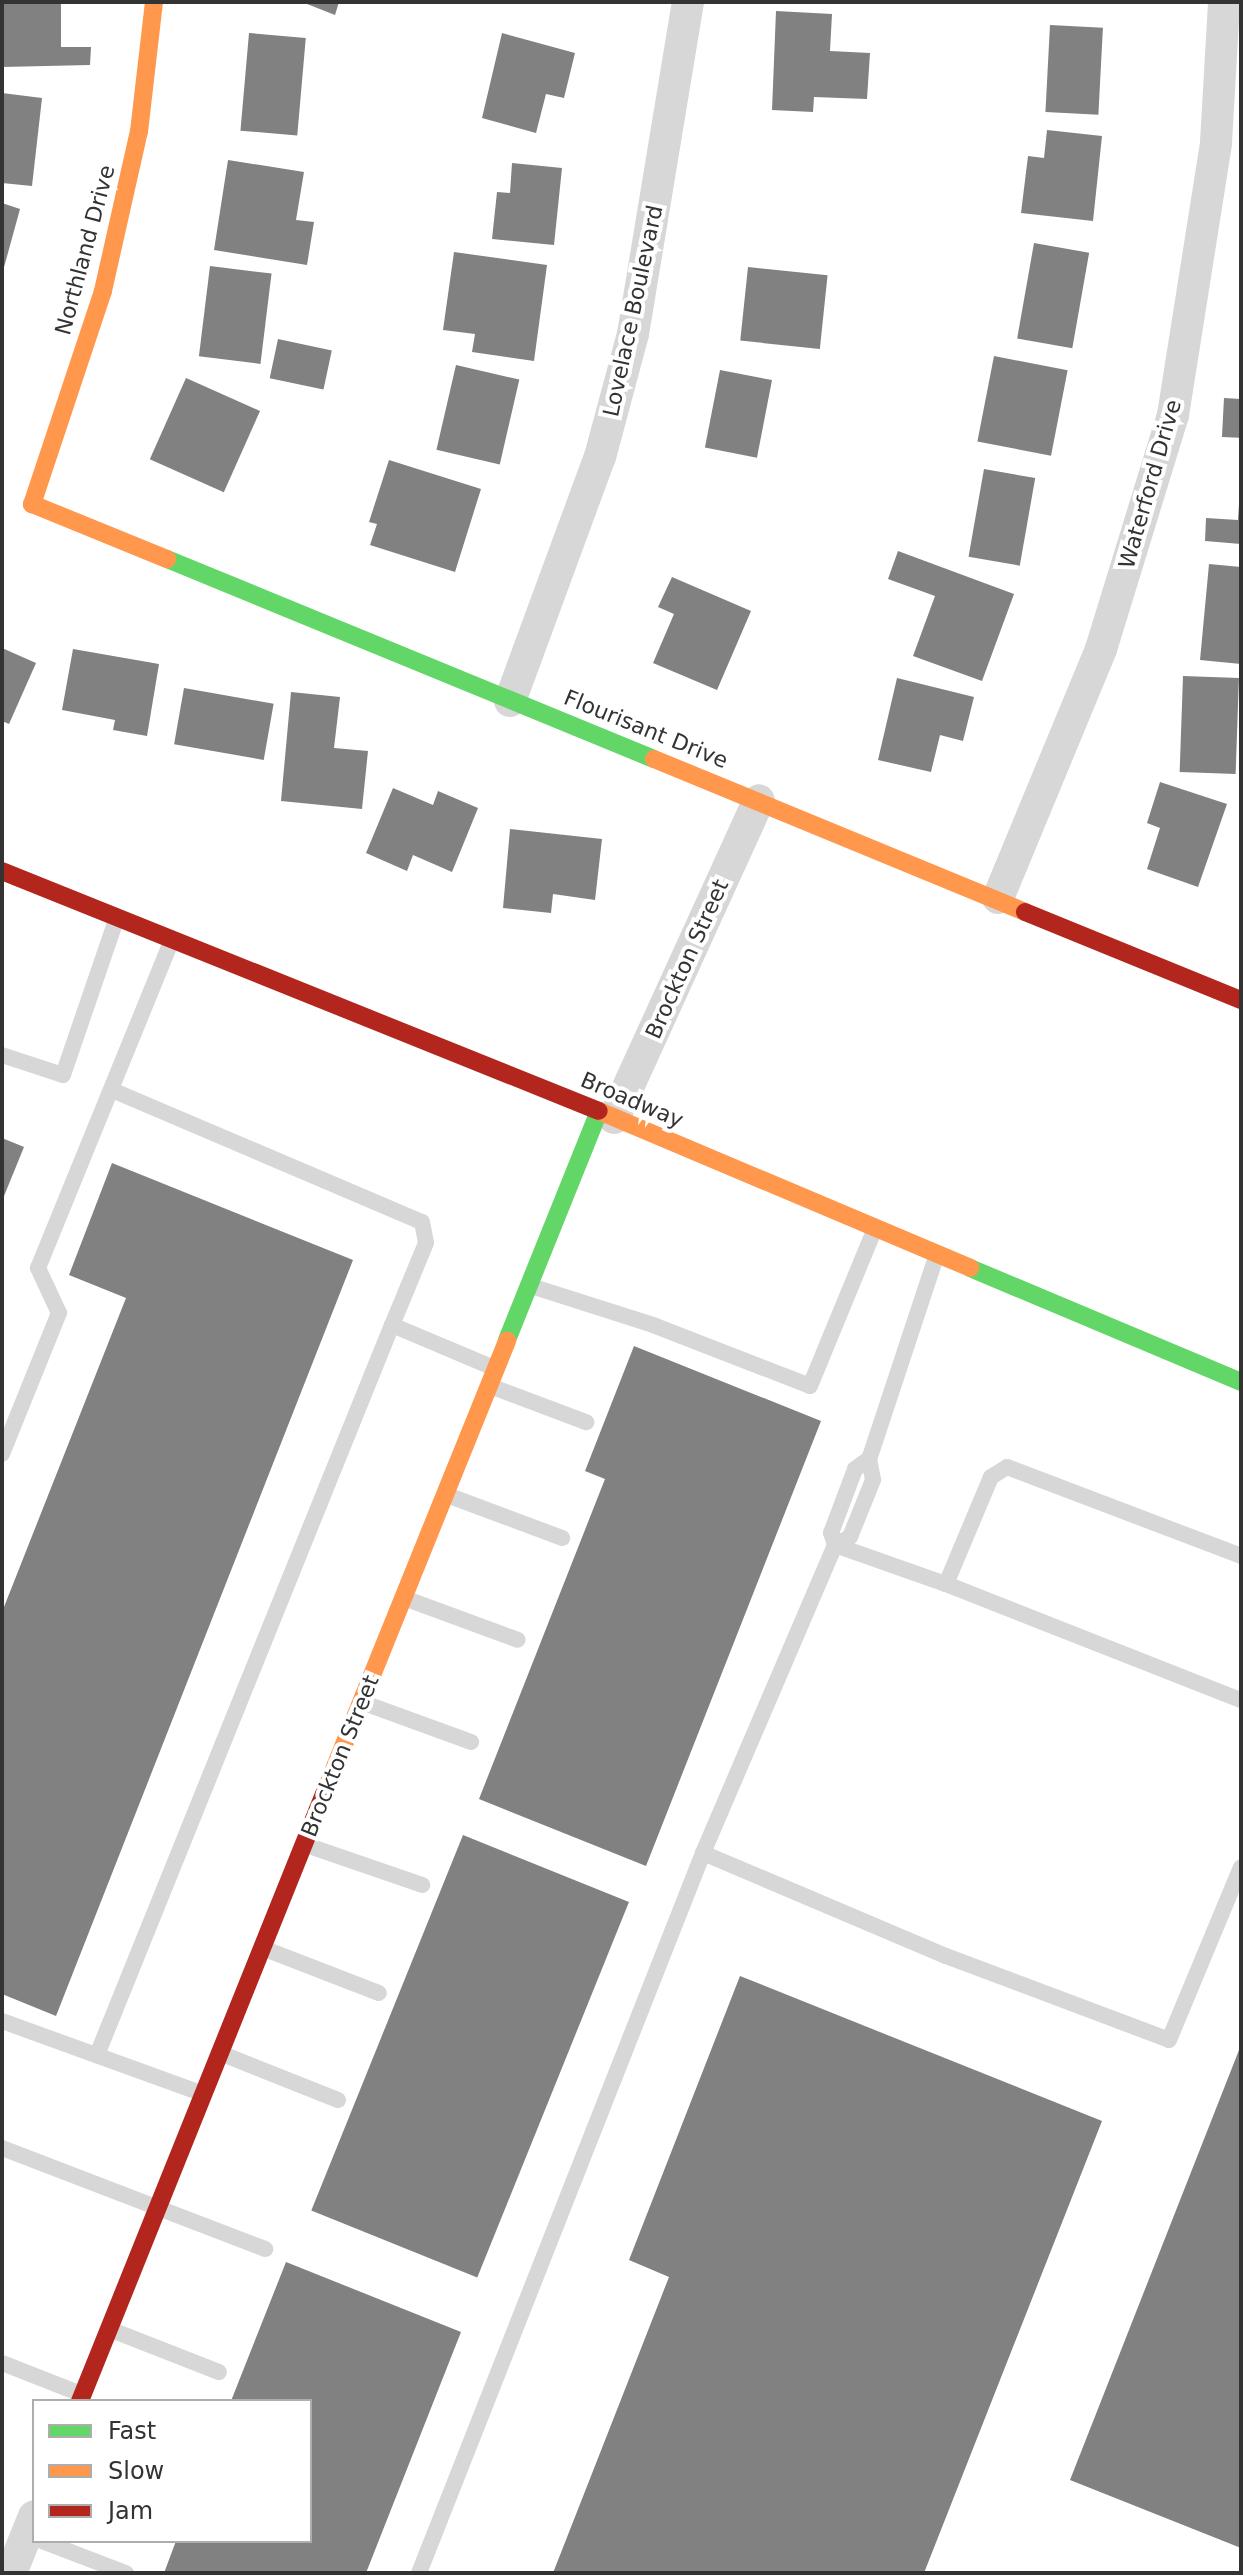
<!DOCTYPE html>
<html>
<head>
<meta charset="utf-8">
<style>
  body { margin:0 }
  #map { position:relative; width:1243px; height:2575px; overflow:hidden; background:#fff; font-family:"DejaVu Sans",sans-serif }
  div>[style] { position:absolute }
  .building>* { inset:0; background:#818181; transform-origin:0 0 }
  .lane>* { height:16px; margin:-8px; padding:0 8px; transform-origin:8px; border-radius:8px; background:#d7d7d7 }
  .street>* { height:32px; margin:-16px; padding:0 16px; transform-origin:16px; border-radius:16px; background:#d7d7d7 }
  .fast>* { height:18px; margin:-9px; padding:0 9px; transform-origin:9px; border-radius:9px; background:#63d668 }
  .slow>* { height:18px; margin:-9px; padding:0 9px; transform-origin:9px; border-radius:9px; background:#ff974d }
  .jam>* { height:18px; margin:-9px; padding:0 9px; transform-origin:9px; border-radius:9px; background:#b3261e }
  span { translate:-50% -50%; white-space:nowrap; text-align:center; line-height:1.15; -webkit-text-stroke:8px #fff; paint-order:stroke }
  .street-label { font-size:22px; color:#333 }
  .frame { position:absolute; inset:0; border:4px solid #333; pointer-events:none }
  .legend { position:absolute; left:32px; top:2399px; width:280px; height:144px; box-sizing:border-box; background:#fff; border:2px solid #adadad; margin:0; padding:10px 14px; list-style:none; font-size:24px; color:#333 }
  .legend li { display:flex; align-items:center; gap:16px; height:40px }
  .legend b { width:40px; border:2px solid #adadad }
</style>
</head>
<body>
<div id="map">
  <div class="building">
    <div style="clip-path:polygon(2px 2px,61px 2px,61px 47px,91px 47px,90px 65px,2px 67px)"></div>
    <div style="clip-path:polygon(302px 2px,339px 2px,335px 15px)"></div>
    <div style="clip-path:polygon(776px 11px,832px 14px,830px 51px,870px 53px,867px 99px,814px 97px,813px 112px,772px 110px)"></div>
    <div style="left:1050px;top:25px;width:53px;height:87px;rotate:3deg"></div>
    <div style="left:249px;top:33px;width:57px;height:98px;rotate:5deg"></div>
    <div style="clip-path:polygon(502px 33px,575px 53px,564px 98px,546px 94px,536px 133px,482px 118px)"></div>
    <div style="clip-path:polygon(2px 93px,42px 98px,32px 186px,2px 183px)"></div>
    <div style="clip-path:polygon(1047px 130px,1102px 136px,1093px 221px,1021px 213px,1028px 156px,1044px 158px)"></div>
    <div style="clip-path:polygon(228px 160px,304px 172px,296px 220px,314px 222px,307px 265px,214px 250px)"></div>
    <div style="clip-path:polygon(512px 163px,562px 168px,554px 245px,492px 239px,497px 192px,510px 193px)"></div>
    <div style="clip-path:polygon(2px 203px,20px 209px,3px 271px,2px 271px)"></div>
    <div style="left:1034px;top:243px;width:56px;height:97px;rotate:10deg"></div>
    <div style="clip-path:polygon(454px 252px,547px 265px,534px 361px,472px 352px,475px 334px,443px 330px)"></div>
    <div style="left:210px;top:266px;width:62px;height:91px;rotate:7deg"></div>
    <div style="left:748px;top:267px;width:80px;height:74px;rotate:6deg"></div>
    <div style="left:278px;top:339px;width:55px;height:40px;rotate:12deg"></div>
    <div style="left:994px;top:356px;width:75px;height:87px;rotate:11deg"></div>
    <div style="left:456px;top:365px;width:65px;height:87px;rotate:13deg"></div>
    <div style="left:720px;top:370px;width:53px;height:79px;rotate:11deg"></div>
    <div style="left:186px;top:378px;width:81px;height:89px;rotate:24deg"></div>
    <div style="left:1224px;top:398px;width:17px;height:39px;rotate:3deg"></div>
    <div style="clip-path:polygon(389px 460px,481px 489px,455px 572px,370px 545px,377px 524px,369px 522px)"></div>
    <div style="left:984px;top:469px;width:52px;height:89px;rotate:10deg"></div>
    <div style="clip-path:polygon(1239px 504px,1241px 544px,1205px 541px,1206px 518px,1238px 520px)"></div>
    <div style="clip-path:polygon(898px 551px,1014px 594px,982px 681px,913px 656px,935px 596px,888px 579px)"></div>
    <div style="clip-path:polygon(1209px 564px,1241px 567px,1241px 664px,1200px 660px)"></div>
    <div style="clip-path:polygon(672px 577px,751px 611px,717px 690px,653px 663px,674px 614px,658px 607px)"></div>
    <div style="clip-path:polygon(2px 648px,36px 663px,9px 724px,2px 721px)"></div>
    <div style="clip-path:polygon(73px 649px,159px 664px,147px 736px,113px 730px,115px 720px,62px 710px)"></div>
    <div style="left:1183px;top:676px;width:56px;height:96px;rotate:2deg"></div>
    <div style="clip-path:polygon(897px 678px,974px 697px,963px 741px,940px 735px,931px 772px,878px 760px)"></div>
    <div style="left:184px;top:688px;width:91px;height:57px;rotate:10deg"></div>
    <div style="clip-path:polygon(291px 692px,340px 697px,334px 748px,368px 751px,362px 809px,281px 801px)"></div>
    <div style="clip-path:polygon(1160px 782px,1227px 804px,1198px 887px,1147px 869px,1160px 828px,1147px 823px)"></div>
    <div style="clip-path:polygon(393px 788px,433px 805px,438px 791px,478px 808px,452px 872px,413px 855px,407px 871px,366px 853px)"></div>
    <div style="clip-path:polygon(510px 829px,602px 839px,595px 900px,553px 894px,551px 913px,503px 908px)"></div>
    <div style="clip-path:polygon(2px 1138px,24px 1147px,2px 1201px)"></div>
    <div style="clip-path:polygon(112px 1163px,353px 1260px,56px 2016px,2px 1994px,2px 1612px,126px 1298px,69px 1275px)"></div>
    <div style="clip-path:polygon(634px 1346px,821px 1421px,646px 1866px,479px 1799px,605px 1479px,585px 1471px)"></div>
    <div style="left:463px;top:1835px;width:179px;height:405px;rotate:22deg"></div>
    <div style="clip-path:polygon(740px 1976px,1102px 2121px,924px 2573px,553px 2573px,669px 2277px,629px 2260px)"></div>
    <div style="clip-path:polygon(1241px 2045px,1241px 2548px,1070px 2480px)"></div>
    <div style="clip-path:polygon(286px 2262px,461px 2332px,366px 2573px,164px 2573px,176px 2541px,310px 2541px,310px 2401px,231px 2401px)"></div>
  </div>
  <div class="lane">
    <div style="left:2px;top:1055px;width:64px;rotate:18.2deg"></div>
    <div style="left:63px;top:1075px;width:164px;rotate:-71.1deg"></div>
    <div style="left:112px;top:1090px;width:337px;rotate:23.1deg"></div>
    <div style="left:422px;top:1222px;width:21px;rotate:79deg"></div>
    <div style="left:426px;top:1243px;width:89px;rotate:112.5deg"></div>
    <div style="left:392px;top:1325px;width:111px;rotate:22.9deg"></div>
    <div style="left:936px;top:1257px;width:213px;rotate:108.3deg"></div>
    <div style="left:869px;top:1459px;width:21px;rotate:79deg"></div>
    <div style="left:873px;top:1480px;width:61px;rotate:112deg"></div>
    <div style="left:850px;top:1537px;width:17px;rotate:152deg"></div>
    <div style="left:835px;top:1545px;width:335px;rotate:113.2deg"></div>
    <div style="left:703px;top:1853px;width:264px;rotate:23deg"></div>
    <div style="left:946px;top:1956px;width:238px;rotate:20.6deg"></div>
    <div style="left:1169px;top:2040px;width:187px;rotate:-67.4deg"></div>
    <div style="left:531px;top:1286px;width:128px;rotate:17.7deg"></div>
    <div style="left:653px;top:1325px;width:168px;rotate:21.2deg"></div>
    <div style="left:810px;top:1386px;width:168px;rotate:-67.6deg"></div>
    <div style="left:490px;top:1386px;width:103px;rotate:20.6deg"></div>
    <div style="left:2px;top:1454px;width:152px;rotate:-68deg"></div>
    <div style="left:59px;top:1313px;width:50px;rotate:-115deg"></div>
    <div style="left:38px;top:1268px;width:352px;rotate:-67.8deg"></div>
    <div style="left:447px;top:1495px;width:123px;rotate:20.5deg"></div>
    <div style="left:835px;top:1545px;width:118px;rotate:19.4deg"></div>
    <div style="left:946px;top:1584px;width:116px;rotate:-67.2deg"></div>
    <div style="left:991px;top:1477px;width:19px;rotate:-32deg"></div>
    <div style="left:1007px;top:1467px;width:250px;rotate:20.8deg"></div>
    <div style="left:835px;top:1545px;width:13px;rotate:-108deg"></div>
    <div style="left:831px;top:1533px;width:68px;rotate:-69.4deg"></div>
    <div style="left:855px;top:1469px;width:17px;rotate:-36deg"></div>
    <div style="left:946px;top:1584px;width:317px;rotate:21.5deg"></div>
    <div style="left:404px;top:1598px;width:121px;rotate:20.2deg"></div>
    <div style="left:364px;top:1703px;width:114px;rotate:20deg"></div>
    <div style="left:306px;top:1845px;width:123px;rotate:19deg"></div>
    <div style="left:265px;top:1949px;width:122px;rotate:21.1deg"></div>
    <div style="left:2px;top:2021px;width:215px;rotate:19.9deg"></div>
    <div style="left:220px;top:2053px;width:127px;rotate:21.7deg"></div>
    <div style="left:97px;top:2055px;width:787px;rotate:-68deg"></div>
    <div style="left:2px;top:2148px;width:282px;rotate:21deg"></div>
    <div style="left:109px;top:2329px;width:118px;rotate:21.4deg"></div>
    <div style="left:2px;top:2363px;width:85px;rotate:21.4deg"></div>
    <div style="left:42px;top:2541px;width:90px;rotate:20.9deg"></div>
    <div style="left:419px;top:2573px;width:774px;rotate:-68.47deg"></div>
  </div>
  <div class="street">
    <div style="left:510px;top:701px;width:260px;rotate:-69.8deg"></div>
    <div style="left:600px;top:457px;width:127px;rotate:-75deg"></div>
    <div style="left:633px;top:334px;width:337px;rotate:-80.6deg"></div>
    <div style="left:998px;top:898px;width:269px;rotate:-67.5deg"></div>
    <div style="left:1101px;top:649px;width:245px;rotate:-72.9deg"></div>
    <div style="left:1173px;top:415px;width:276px;rotate:-81deg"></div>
    <div style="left:1216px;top:142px;width:140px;rotate:-86.7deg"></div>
    <div style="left:614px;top:1118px;width:349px;rotate:-65.5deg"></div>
    <div style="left:11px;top:2573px;width:61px;rotate:-68deg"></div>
  </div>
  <div class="fast">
    <div style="left:167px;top:559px;width:526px;rotate:22.33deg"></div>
    <div style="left:970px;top:1268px;width:294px;rotate:22.8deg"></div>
    <div style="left:507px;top:1340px;width:247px;rotate:-68.1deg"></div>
  </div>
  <div class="slow">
    <div style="left:154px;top:2px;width:130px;rotate:96.6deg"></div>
    <div style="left:139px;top:131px;width:164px;rotate:102.7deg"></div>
    <div style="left:103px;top:291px;width:225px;rotate:108.4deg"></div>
    <div style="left:32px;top:504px;width:146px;rotate:22.2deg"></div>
    <div style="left:654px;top:759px;width:401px;rotate:22.4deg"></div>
    <div style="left:599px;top:1111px;width:403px;rotate:22.9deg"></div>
    <div style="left:324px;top:1794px;width:489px;rotate:-68deg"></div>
  </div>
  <div class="jam">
    <div style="left:2px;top:871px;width:643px;rotate:21.9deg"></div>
    <div style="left:1025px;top:912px;width:233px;rotate:22.2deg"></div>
    <div style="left:80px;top:2401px;width:654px;rotate:-68.1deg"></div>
  </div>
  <div class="street-label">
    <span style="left:85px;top:250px;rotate:-75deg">Northland Drive</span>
    <span style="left:633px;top:311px;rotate:-78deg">Lovelace Boulevard</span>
    <span style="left:1150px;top:484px;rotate:-74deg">Waterford Drive</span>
    <span style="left:646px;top:729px;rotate:22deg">Flourisant Drive</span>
    <span style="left:687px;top:959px;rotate:-66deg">Brockton Street</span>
    <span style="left:632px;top:1100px;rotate:23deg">Broadway</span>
    <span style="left:340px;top:1756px;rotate:-68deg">Brockton Street</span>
  </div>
  <div class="frame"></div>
  <ul class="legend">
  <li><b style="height:10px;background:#63d668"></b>Fast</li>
  <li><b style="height:10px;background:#ff974d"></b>Slow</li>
  <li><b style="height:10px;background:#b3261e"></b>Jam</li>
  </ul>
</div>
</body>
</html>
